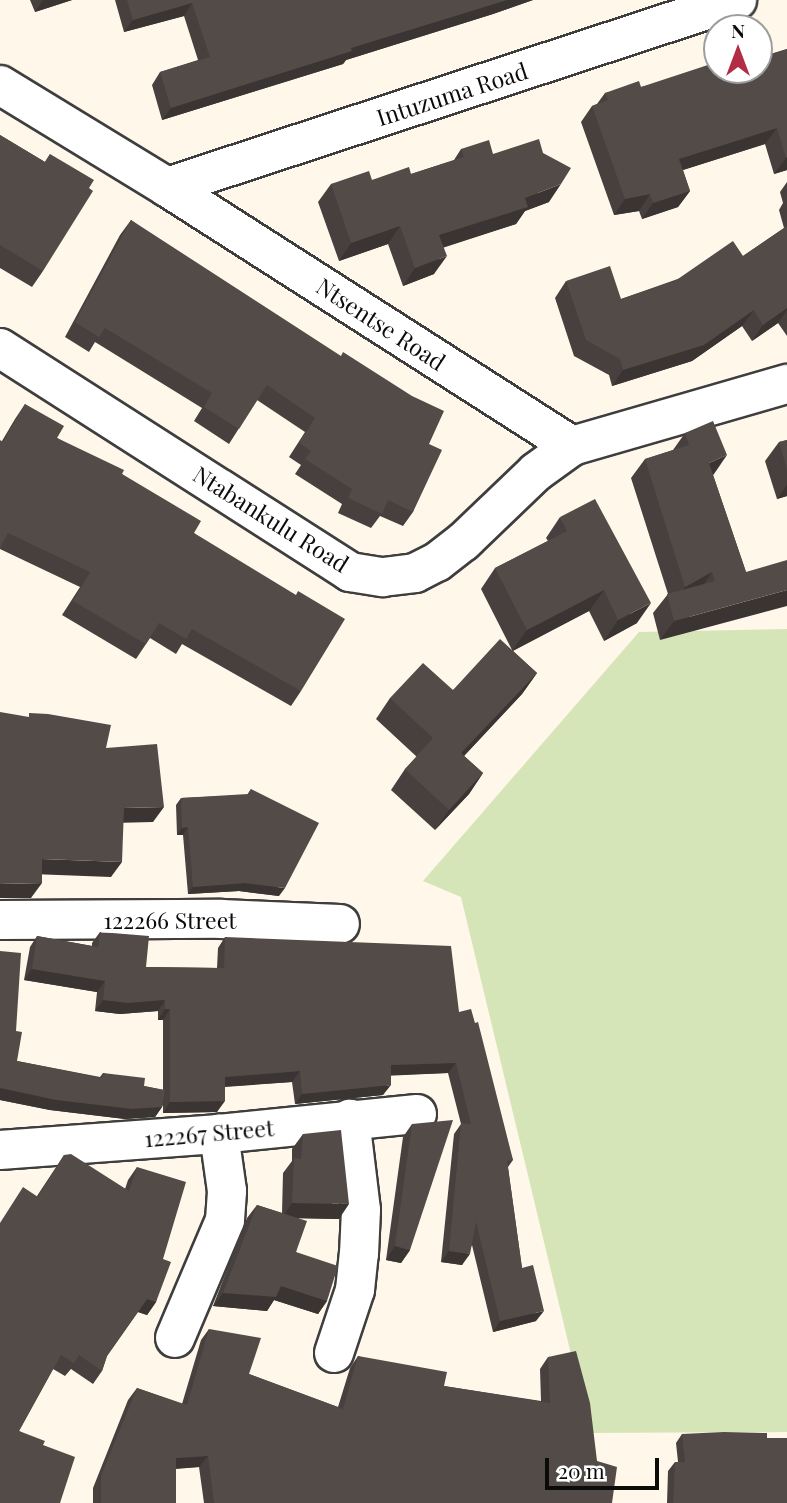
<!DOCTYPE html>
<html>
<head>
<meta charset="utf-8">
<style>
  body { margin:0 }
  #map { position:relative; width:787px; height:1503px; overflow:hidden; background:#fef7ea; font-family:"Playfair Display",serif }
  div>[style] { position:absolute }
  .green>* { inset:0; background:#d6e5b7 }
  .roads { filter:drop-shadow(2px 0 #3e3e3e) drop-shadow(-2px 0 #3e3e3e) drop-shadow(0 2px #3e3e3e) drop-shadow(0 -2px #3e3e3e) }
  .minor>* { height:38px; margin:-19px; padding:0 19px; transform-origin:19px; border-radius:19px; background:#fff }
  .wall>* { inset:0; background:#47403e }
  .shaded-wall>* { inset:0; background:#3a3432 }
  .building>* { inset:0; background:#534b48 }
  span { translate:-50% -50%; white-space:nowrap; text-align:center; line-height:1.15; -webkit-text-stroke:7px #fff; paint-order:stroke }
  .street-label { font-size:23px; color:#0b0b0b }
  .north { position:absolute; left:703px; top:14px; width:70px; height:70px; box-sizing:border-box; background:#fff; border:2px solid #9d9d9d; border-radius:50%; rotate:0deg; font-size:19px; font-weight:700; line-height:28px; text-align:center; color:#0b0b0b }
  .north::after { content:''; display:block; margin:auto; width:24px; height:32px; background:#b22c45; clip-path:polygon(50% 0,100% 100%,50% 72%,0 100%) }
  .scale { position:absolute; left:545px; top:1458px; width:114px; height:32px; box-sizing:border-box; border:4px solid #0b0b0b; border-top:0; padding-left:9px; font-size:21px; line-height:24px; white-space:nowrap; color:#0b0b0b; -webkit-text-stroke:5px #fff; paint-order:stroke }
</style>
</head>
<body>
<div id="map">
  <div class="green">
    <div style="clip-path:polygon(787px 629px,787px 1432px,590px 1433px,461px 897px,423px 881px,639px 632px)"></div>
  </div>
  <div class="roads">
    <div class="minor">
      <div style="left:0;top:85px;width:196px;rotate:31.4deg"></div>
      <div style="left:167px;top:187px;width:481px;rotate:32.6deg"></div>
      <div style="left:167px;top:187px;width:600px;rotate:-18.16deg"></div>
      <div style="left:0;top:348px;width:416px;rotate:32.6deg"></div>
      <div style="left:350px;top:572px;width:33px;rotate:9deg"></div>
      <div style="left:383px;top:577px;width:32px;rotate:-7deg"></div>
      <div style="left:415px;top:573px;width:25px;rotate:-27deg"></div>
      <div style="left:437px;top:562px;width:33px;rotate:-38deg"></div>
      <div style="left:463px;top:542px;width:101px;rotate:-43.8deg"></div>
      <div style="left:536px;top:472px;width:44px;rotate:-35.8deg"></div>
      <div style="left:572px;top:446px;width:224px;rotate:-16.1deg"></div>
      <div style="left:0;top:920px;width:221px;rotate:-0.3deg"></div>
      <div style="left:221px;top:919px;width:119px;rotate:2.4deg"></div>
      <div style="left:0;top:1150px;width:220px;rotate:-4.2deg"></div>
      <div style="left:219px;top:1134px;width:199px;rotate:-5.8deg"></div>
      <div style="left:175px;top:1338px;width:128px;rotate:-67deg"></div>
      <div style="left:225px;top:1220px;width:29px;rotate:-86deg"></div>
      <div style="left:227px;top:1191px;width:58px;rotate:-98deg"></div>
      <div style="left:334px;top:1353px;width:66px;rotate:-71.6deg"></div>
      <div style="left:355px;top:1290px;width:36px;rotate:-84deg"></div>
      <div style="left:359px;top:1254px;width:44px;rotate:-87.4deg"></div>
      <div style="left:361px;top:1210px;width:92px;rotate:-96.9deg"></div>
    </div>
  </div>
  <div class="wall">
    <div style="clip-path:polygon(30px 0,72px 0,35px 12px)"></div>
    <div style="clip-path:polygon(115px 0,533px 0,493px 14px,346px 60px,343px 64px,162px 120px,152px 85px,160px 72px,198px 60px,184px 16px,124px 32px)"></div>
    <div style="clip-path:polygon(787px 49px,787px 170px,774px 174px,765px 144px,683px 170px,690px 191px,678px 207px,642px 219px,639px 211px,614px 215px,581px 122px,592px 106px,597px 104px,605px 93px,641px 87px,717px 70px)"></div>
    <div style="clip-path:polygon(0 135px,45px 162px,50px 154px,43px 271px,32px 287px,0 268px)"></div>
    <div style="clip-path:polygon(461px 149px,493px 154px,549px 202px,525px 211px,516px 224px,443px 247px,434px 274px,403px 286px,388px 244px,339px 261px,318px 202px,331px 184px,372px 180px,411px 174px,454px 160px)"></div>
    <div style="clip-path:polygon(787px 182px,787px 336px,778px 323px,752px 341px,742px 326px,692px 361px,612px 386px,609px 375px,574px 356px,555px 298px,566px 281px,621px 299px,743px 256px,784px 228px,779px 210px,783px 203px,780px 192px)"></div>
    <div style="clip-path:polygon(131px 220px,429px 444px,413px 512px,403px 526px,380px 516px,371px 528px,338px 513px,342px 504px,295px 474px,301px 465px,289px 457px,305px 432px,257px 400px,229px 444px,194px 421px,202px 408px,95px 342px,89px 352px,65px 337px,120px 235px)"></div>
    <div style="clip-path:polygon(25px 404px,57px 438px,122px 474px,194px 533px,301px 691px,291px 706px,182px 644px,176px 654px,150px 638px,136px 659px,62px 615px,80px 587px,0 549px,2px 441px,15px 419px)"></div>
    <div style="clip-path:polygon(685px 433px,714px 474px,713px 475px,746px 572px,660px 640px,653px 613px,668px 594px,631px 478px,645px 459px,673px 450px)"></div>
    <div style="clip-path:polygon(787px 440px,787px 496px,777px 499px,765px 461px,779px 442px)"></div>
    <div style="clip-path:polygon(560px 517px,637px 623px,604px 641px,589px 611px,513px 651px,537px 673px,522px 694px,464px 756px,483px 773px,469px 794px,435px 830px,391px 790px,405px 769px,417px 757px,376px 719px,390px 698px,453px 690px,512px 650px,481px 589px,495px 568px,548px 541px,546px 538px)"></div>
    <div style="clip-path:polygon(251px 789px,279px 896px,239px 891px,188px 894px,183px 835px,177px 835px,176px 805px,181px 798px,247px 795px)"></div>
    <div style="clip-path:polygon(100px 932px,146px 967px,217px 968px,218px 948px,225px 937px,459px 1012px,513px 1160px,508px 1167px,522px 1268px,536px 1321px,493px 1332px,472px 1245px,462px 1265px,441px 1262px,454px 1134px,461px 1124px,448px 1073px,391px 1075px,383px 1095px,295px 1104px,292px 1082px,225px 1087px,217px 1112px,163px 1113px,163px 1105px,162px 1107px,155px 1117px,125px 1119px,50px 1110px,0 1100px,0 951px,16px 1031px,17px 1061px,100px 1077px,103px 1073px,144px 1086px,163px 1090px,163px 1020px,158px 1020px,158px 1011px,120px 1014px,95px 1011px,97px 992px,24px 980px,30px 947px,37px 936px,92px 946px,92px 943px)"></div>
    <div style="clip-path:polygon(412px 1124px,410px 1250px,401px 1263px,386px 1260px,403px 1137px)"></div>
    <div style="clip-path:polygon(303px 1134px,339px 1219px,299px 1218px,296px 1252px,327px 1301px,318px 1314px,274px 1300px,267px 1311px,213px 1306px,247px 1218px,257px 1205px,282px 1213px,283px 1173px,292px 1161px,292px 1149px)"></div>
    <div style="clip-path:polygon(64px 1155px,125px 1189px,128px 1180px,137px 1167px,163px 1259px,156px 1302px,147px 1315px,138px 1312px,107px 1356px,102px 1371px,93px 1384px,71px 1369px,65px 1376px,53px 1369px,19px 1431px,43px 1445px,0 1503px,37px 1196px)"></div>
    <div style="clip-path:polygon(209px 1329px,249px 1374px,338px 1407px,350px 1368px,358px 1356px,444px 1386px,541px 1401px,540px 1369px,548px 1357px,597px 1461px,612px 1503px,204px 1503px,199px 1467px,176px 1469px,176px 1503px,93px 1503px,93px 1488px,128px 1400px,137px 1388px,182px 1404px,201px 1340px)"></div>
    <div style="clip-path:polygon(682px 1434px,767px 1438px,787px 1503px,667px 1503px,668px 1471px,675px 1462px,678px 1462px,676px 1443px)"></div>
  </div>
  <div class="shaded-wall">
    <div style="clip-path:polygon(43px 0,72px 0,35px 12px)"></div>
    <div style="clip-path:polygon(507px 0,533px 0,493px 14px,346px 60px,343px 64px,162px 120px,171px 108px,351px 48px)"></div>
    <div style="clip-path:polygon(192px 3px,184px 16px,124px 32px,133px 20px)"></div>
    <div style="clip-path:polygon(777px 128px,765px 144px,667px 175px,679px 159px)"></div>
    <div style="clip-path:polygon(787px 157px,787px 170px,774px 174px,786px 158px)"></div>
    <div style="clip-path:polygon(561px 184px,549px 202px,525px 211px,516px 224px,427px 253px,439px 235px,525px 198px)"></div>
    <div style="clip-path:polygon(690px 191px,678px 207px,642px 219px,653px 203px)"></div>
    <div style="clip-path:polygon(650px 194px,639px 211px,614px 215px,625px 199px)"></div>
    <div style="clip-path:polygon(400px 226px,388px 244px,339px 261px,351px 243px)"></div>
    <div style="clip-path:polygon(447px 256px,434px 274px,403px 286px,415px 268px)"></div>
    <div style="clip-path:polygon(787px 308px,787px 310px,778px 323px,752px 341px,763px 325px)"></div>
    <div style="clip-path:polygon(754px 310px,742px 326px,692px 361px,612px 386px,623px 370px)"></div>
    <div style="clip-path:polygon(727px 455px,714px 474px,696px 482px,709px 463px)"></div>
    <div style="clip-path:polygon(787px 485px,787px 496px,777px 499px)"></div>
    <div style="clip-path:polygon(712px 572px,699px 591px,671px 606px,685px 587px)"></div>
    <div style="clip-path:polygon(604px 590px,589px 611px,512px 651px,527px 630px)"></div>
    <div style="clip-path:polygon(787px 590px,787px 606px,660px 640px,674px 621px)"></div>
    <div style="clip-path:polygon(651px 603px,637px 623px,604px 641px,618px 620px)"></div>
    <div style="clip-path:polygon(537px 673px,522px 694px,447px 774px,461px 753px)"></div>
    <div style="clip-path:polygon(483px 773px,469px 794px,435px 830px,449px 810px)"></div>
    <div style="clip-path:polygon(164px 807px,153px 822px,113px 823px,124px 808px)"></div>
    <div style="clip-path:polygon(188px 827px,183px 835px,177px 835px,182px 828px)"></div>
    <div style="clip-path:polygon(42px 859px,122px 862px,111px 877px,32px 874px)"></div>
    <div style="clip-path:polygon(42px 883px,31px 898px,0 898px,0 884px)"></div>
    <div style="clip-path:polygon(245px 883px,285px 888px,279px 896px,239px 891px,188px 894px,193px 887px)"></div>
    <div style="clip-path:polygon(32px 969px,105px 981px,97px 992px,24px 980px)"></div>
    <div style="clip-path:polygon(103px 1000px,165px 1000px,158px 1011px,120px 1014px,95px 1011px)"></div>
    <div style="clip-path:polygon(165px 1009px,170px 1009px,163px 1020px,158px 1020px)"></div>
    <div style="clip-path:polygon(456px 1063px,448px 1073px,383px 1076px,391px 1065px)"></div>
    <div style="clip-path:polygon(300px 1071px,292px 1082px,217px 1087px,225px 1077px)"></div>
    <div style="clip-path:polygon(391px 1085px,383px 1095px,295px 1104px,302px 1094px)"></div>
    <div style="clip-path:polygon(0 1088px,162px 1107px,155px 1117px,125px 1119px,50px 1110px,0 1100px)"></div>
    <div style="clip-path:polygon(225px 1101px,217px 1112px,163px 1113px,170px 1102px)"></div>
    <div style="clip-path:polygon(292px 1203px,349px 1204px,339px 1219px,282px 1218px)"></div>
    <div style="clip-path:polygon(395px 1246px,410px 1250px,401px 1263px,386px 1260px)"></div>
    <div style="clip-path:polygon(449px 1251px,470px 1254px,462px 1265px,441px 1262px)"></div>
    <div style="clip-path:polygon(281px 1286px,327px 1301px,318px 1314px,274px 1300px,267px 1311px,213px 1306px,223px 1293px)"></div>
    <div style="clip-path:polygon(147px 1299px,156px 1302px,147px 1315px,138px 1312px)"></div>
    <div style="clip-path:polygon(544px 1311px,536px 1321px,493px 1332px,500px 1321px)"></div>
    <div style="clip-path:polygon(208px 1456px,199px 1467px,167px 1469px,176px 1458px)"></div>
  </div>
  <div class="building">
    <div style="clip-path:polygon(127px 0,507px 0,351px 48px,352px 51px,171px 108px,160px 72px,210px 57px,192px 3px,133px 20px)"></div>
    <div style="clip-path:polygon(787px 49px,787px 157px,786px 158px,777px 128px,679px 159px,690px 191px,653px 203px,650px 194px,625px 199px,592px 106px,608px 100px,605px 93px,639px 81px,641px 87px,717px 62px,717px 70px,759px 70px,759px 58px)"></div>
    <div style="clip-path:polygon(0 135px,45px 162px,50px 154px,94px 180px,89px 188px,93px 191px,43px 271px,0 245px)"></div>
    <div style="clip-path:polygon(539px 139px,543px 153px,571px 168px,561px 184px,525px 198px,528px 207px,439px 235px,447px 256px,415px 268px,400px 226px,351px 243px,331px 184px,369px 171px,372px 180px,409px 167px,411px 174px,464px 157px,461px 149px,489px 140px,493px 154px)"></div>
    <div style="clip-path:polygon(131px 220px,341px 356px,343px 352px,412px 396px,444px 411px,429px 444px,442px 450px,413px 512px,388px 500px,382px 514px,348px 498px,352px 489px,305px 459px,311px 451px,299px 443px,315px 418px,267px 385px,239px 429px,204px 407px,212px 393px,105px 328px,99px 337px,75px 322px)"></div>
    <div style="clip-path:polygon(787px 226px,787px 308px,763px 325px,754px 310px,704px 345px,623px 370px,620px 359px,586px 340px,566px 281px,610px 266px,621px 299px,675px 281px,733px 241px,743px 256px)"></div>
    <div style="clip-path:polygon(25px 404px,64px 426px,57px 438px,124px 470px,122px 474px,201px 521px,194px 533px,296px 595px,298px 591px,345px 619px,301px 691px,192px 629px,186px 639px,159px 623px,146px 644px,73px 601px,90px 572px,8px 533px,0 548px,0 440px,3px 442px)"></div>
    <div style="clip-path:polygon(713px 421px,727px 455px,709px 463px,746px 572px,787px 560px,787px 590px,674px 621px,667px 594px,715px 581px,712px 572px,685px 587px,645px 459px,689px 445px,685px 433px)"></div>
    <div style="clip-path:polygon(787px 440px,787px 469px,779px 442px)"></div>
    <div style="clip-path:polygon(595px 499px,651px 603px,618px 620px,604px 590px,527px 630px,495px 568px,567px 531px,560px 517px)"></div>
    <div style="clip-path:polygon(500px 639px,537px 673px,461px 753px,483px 773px,449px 810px,405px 769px,433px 738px,390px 698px,423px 663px,453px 690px)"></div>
    <div style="clip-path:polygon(0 712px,29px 717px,29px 713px,48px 714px,111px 725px,106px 748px,157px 744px,164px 807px,124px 808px,122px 862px,42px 859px,42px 883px,0 884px)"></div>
    <div style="clip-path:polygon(251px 789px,319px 823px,285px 888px,245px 883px,193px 887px,188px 827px,182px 828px,181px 798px,248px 794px)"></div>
    <div style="clip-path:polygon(100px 932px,149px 936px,146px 967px,224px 968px,225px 937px,451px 946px,459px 1012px,471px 1009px,475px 1023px,478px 1022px,513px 1160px,507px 1161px,522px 1268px,533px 1265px,544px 1311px,500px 1321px,476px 1222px,470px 1254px,449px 1251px,461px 1123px,471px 1124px,456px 1063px,391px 1065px,391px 1085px,302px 1094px,300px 1071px,225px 1077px,225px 1101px,170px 1102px,170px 1009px,165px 1009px,165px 1000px,128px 1003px,103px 1000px,105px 981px,32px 969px,37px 936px,98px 947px)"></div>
    <div style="clip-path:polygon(0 951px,21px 953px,16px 1031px,22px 1032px,17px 1061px,102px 1078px,103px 1073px,145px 1078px,144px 1086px,165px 1090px,162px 1107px,132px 1109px,56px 1100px,0 1088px)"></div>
    <div style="clip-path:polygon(453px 1120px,410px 1250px,395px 1246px,412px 1124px)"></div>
    <div style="clip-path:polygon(341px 1130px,349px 1204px,292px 1203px,294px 1158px,301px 1159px,303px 1134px)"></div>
    <div style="clip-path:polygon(71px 1154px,129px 1191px,137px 1167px,186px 1182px,163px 1259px,171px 1262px,156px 1302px,147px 1299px,107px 1356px,102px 1371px,79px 1355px,74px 1363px,61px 1355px,19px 1431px,45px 1441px,43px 1445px,75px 1457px,60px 1503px,0 1503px,0 1223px,23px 1187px,38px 1197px,64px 1155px)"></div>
    <div style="clip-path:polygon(257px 1205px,307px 1221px,296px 1252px,338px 1266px,327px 1301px,281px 1286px,276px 1297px,223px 1293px)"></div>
    <div style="clip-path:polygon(209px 1329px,261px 1338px,249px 1374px,343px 1409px,358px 1356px,447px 1372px,444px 1386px,550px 1403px,548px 1357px,576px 1351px,590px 1403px,597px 1461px,617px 1467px,612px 1503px,214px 1503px,208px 1456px,176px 1458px,176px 1503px,101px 1503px,101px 1476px,137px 1388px,187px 1405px)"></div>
    <div style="clip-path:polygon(724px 1432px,767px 1433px,767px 1438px,787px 1438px,787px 1503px,673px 1503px,675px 1462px,685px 1462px,682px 1434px)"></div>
  </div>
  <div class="street-label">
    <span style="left:452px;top:94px;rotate:-18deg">Intuzuma Road</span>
    <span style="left:381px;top:324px;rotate:33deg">Ntsentse Road</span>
    <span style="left:271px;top:519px;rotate:32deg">Ntabankulu Road</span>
    <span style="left:170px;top:920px">122266 Street</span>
    <span style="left:209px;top:1133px;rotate:-5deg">122267 Street</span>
  </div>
  <div class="north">N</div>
  <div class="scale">20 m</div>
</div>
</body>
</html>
